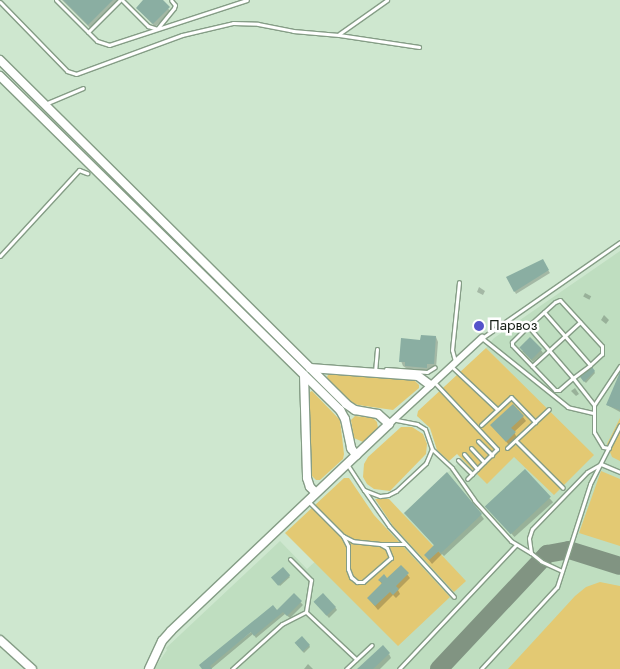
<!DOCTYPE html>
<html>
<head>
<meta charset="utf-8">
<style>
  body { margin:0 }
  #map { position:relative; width:620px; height:669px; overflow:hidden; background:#cee7cf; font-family:Jost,sans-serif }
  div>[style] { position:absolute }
  .built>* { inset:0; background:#bfdec0 }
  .green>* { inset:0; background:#e3c973 }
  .shadow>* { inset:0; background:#0003; transform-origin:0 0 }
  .taxiway>* { height:18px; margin:-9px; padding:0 9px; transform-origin:9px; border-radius:9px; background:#819482 }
  .building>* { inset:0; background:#8aaea2; transform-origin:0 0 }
  .roads { filter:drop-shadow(1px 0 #859d86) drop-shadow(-1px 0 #859d86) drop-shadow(0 1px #859d86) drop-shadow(0 -1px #859d86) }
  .service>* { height:3px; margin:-1.5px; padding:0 1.5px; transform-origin:1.5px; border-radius:1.5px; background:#fff }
  .minor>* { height:6px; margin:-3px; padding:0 3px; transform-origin:3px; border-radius:3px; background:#fff }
  .tertiary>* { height:8px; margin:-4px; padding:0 4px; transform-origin:4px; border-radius:4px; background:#fff }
  .dots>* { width:14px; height:14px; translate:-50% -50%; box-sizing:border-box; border:2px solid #fff; border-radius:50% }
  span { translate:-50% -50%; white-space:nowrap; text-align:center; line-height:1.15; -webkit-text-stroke:5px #fff; paint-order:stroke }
  .poi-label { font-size:15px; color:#172017 }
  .left { translate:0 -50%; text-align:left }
</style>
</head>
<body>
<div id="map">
  <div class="built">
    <div style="clip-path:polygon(620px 251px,620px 669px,154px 669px,167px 650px,166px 648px,280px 541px,307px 569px,351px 529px,380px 534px,404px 513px,473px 449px,514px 376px,486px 348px,494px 338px)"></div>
  </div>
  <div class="green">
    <div style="clip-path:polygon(486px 348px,594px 455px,554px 495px,514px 457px,487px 484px,457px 454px,449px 461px,437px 450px,430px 428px,417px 416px,418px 411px)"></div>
    <div style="clip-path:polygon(329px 373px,413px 379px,419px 385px,419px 388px,393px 410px,358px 405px,350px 402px,329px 381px,327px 377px)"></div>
    <div style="clip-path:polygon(312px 391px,340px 420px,344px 454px,343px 459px,320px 480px,316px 480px,310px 474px,308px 393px)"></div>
    <div style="clip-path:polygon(355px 416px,373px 418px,377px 422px,378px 428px,363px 442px,354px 438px,351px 420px)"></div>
    <div style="clip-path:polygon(620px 418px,620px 461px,612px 457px,607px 444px)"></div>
    <div style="clip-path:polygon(401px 427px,412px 427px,423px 434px,427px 444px,426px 454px,390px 491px,374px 489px,367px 484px,363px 477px,364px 464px,368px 457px)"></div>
    <div style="clip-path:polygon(601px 471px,620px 479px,620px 546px,579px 533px)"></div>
    <div style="clip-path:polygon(344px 478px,349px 478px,374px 515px,450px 597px,398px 646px,285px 533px)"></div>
    <div style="clip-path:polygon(375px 499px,389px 499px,466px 581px,454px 592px,393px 526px)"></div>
    <div style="clip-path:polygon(600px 582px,620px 586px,620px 669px,508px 669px,575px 596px,586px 587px)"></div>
  </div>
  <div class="shadow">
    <div style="clip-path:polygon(62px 0,119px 0,91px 29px)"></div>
    <div style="clip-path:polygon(145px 0,161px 0,171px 12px,155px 27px,137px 8px)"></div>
    <div style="clip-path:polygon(542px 261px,550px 273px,516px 294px,508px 277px)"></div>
    <div style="clip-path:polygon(479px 287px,485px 291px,483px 295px,477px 292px)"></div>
    <div style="left:585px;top:293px;width:7px;height:4px;rotate:27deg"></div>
    <div style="clip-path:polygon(604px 315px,609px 320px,606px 324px,601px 320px)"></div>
    <div style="clip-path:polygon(436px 337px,438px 342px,436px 368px,429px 368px,429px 372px,409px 370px,403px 366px,401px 361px,422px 341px)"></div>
    <div style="clip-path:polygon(541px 350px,543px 353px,533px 362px,522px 351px)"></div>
    <div style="clip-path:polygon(594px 371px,595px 373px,586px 383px,582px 379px)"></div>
    <div style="clip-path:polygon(620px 381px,620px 412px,607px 405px)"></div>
    <div style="clip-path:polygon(575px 388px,579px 394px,576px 396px,571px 391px)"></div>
    <div style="clip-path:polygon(523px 417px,526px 421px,514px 432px,517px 438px,509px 445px,492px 425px)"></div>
    <div style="left:525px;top:471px;width:42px;height:52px;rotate:48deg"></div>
    <div style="clip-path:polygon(405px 513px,481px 515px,484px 519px,444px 556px,442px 554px,432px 564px,425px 555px,435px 546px)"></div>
    <div style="clip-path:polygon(401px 567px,410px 578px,398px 590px,400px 594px,396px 598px,393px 595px,378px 610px,368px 598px,382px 584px,379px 580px,387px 580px)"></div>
    <div style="clip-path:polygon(289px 576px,290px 577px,280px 586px,273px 579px)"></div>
    <div style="clip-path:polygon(294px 595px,303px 605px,290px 618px,285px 614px,256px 638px,253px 634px,211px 669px,203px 669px,277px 612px)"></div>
    <div style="clip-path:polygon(315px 602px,335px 607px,337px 610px,329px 618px)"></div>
    <div style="clip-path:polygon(297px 645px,309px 645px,310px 647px,304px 653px)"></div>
    <div style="clip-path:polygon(389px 654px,391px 658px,380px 669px,359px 669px)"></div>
    <div style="clip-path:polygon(308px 664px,313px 669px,304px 669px)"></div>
  </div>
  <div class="taxiway">
    <div style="left:439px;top:669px;width:158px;rotate:-46.8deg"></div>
    <div style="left:547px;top:554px;width:22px;rotate:-10deg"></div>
    <div style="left:569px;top:550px;width:53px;rotate:17.4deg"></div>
  </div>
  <div class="building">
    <div style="clip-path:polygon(63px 0,113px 0,88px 25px)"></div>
    <div style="clip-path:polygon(143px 0,163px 0,170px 7px,153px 24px,136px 8px)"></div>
    <div style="clip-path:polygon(543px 259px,549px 270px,514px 292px,506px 277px)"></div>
    <div style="clip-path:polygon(421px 335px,436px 336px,434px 364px,427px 364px,427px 368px,405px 366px,405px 362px,399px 362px,401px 338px,420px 340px)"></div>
    <div style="left:530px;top:337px;width:17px;height:15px;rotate:45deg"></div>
    <div style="clip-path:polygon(592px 367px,595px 371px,584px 382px,580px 377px)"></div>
    <div style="clip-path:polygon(620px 372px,620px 410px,606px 405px)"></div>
    <div style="clip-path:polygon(513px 404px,524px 416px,511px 428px,516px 432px,506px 442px,490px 425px)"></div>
    <div style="left:525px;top:469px;width:38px;height:55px;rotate:47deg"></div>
    <div style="clip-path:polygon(447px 472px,482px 514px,441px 553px,439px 551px,429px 560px,424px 555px,434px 545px,404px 513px)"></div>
    <div style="clip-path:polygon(401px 565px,409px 573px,396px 586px,399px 589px,393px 595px,390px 592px,375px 606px,367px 598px,382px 583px,378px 580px,384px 574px,387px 578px)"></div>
    <div style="left:283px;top:567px;width:11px;height:16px;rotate:49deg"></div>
    <div style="clip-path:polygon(294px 593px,302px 601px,287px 616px,283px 612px,254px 636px,251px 632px,210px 666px,212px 669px,202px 669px,199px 665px,273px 605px,277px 610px)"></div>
    <div style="left:323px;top:593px;width:19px;height:13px;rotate:47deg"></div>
    <div style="left:302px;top:636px;width:12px;height:10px;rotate:48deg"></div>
    <div style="clip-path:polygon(383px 645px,390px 653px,373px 669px,357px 669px)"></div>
  </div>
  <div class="roads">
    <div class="service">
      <div style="left:56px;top:0;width:58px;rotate:45deg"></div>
      <div style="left:97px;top:41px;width:13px;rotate:18deg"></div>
      <div style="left:109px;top:45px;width:145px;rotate:-18.1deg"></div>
      <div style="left:122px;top:0;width:37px;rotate:45deg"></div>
      <div style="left:148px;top:26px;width:9px;rotate:18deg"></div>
      <div style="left:157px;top:29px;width:27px;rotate:-51deg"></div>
      <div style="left:174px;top:8px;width:3px;rotate:-72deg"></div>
      <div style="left:175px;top:5px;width:6px;rotate:-129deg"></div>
      <div style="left:0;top:2px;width:96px;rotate:45.8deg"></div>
      <div style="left:67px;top:71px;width:9px;rotate:18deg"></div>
      <div style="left:76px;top:74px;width:113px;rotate:-20.2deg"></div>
      <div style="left:182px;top:35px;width:52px;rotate:-13.2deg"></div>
      <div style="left:233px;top:23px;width:25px;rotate:2deg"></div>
      <div style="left:258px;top:24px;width:36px;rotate:11deg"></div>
      <div style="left:293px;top:31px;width:46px;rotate:5deg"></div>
      <div style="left:339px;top:35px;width:81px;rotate:8.5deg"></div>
      <div style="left:88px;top:32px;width:45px;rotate:-45deg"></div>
      <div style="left:339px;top:34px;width:59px;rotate:-35.3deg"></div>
      <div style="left:45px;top:104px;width:41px;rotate:-22.8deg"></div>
      <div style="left:0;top:256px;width:117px;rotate:-47.4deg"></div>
      <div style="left:79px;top:170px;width:9px;rotate:21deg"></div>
      <div style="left:544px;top:312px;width:70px;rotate:49deg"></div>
      <div style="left:528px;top:326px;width:23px;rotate:135deg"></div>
      <div style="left:512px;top:342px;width:3px;rotate:90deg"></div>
      <div style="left:512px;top:345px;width:62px;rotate:46.3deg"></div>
      <div style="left:555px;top:390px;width:4px"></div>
      <div style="left:559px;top:390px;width:18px;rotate:-41deg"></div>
      <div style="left:573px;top:378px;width:21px;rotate:-37deg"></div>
      <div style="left:590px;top:365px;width:16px;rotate:-43deg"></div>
      <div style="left:602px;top:354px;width:8px;rotate:-90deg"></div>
      <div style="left:602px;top:346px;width:62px;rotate:-132.4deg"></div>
      <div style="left:560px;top:300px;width:5px;rotate:158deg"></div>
      <div style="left:555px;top:302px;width:36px;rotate:138deg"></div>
      <div style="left:528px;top:326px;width:69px;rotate:49.1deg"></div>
      <div style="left:573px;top:378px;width:34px;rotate:52deg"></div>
      <div style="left:455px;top:361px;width:11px;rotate:-105deg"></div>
      <div style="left:452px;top:350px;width:68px;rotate:-84.1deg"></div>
      <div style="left:451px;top:366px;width:63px;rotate:43.1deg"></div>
      <div style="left:532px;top:366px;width:65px;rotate:-42.5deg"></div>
      <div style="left:386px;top:369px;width:41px;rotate:4.2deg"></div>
      <div style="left:427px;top:372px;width:9px;rotate:-32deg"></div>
      <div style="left:375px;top:372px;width:23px;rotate:-85deg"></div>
      <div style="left:434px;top:382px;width:92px;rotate:46.8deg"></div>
      <div style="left:497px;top:449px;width:42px;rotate:135deg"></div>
      <div style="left:593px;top:413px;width:26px;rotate:-167deg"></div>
      <div style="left:568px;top:407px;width:110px;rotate:-141.3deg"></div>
      <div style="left:482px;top:338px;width:168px;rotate:-34.8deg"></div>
      <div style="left:481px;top:425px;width:41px;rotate:-43deg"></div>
      <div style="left:511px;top:397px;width:35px;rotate:46deg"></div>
      <div style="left:478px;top:441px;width:20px;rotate:45deg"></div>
      <div style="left:516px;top:441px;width:66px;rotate:45deg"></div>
      <div style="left:471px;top:448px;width:19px;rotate:47deg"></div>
      <div style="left:507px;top:448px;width:57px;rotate:-42.9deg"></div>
      <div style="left:609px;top:448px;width:6px;rotate:-171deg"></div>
      <div style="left:603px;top:447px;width:17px;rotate:-121deg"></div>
      <div style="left:594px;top:432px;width:27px;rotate:-90deg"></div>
      <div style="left:594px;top:405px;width:47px;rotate:-56.3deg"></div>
      <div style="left:433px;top:450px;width:26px;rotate:43deg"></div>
      <div style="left:452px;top:468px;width:39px;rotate:55deg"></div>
      <div style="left:474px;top:500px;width:55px;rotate:47.9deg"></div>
      <div style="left:511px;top:541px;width:23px;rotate:31deg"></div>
      <div style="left:464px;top:454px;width:20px;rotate:49deg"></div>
      <div style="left:458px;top:460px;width:20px;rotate:45deg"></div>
      <div style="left:347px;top:464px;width:31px;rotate:57deg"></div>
      <div style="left:364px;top:490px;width:17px;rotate:21deg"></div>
      <div style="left:380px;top:496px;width:8px;rotate:-7deg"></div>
      <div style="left:388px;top:495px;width:9px;rotate:-27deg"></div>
      <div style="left:396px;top:491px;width:41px;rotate:-43deg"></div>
      <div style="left:426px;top:463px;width:15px;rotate:-67deg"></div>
      <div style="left:432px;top:449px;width:21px;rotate:-109deg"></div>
      <div style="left:425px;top:429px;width:9px;rotate:-148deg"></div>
      <div style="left:417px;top:424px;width:21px;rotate:-169deg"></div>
      <div style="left:364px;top:490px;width:44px;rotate:55.2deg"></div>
      <div style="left:389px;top:526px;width:96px;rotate:47.5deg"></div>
      <div style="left:309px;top:502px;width:48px;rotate:45deg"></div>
      <div style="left:343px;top:536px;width:11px;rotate:63deg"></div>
      <div style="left:348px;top:546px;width:23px;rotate:90deg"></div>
      <div style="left:348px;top:569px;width:9px;rotate:69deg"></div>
      <div style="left:351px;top:577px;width:8px;rotate:40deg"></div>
      <div style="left:357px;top:582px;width:6px"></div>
      <div style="left:363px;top:582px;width:37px;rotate:-41deg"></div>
      <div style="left:391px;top:558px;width:11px;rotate:-112deg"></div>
      <div style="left:387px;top:548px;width:8px;rotate:-150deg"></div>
      <div style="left:380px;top:544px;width:27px;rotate:-174deg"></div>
      <div style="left:353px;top:541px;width:11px;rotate:-153deg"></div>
      <div style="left:381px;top:544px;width:24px"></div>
      <div style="left:290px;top:559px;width:30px;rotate:45deg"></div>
      <div style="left:311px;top:580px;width:32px;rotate:99deg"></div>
      <div style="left:562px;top:571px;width:23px;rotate:-155deg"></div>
      <div style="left:541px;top:561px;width:13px;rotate:-141deg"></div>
      <div style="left:531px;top:553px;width:15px;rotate:-98deg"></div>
      <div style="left:529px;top:538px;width:9px;rotate:-72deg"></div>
      <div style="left:532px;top:529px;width:79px;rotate:-46deg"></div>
      <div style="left:587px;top:472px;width:16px;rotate:-30deg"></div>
      <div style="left:601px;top:464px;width:21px;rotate:23deg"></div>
      <div style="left:232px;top:669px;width:67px;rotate:-42deg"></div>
      <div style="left:282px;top:624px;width:27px;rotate:-27deg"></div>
      <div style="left:306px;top:612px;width:69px;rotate:43.2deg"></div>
      <div style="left:346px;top:669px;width:35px;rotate:-43deg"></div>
      <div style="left:399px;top:669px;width:170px;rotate:-46.7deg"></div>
      <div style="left:481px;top:669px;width:112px;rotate:-47.2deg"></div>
      <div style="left:557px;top:587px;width:108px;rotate:-72.2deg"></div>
      <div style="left:590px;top:484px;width:66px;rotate:-63deg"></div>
    </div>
    <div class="minor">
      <div style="left:389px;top:424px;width:127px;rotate:-42.8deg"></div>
    </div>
    <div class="tertiary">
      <div style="left:0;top:60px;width:488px;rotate:44.8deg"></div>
      <div style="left:346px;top:404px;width:11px;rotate:34deg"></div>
      <div style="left:355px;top:410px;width:23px;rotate:10deg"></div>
      <div style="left:378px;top:414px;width:15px;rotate:42deg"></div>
      <div style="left:389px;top:424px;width:301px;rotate:136.5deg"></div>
      <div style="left:171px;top:631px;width:13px;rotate:132deg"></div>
      <div style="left:162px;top:641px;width:31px;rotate:115deg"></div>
      <div style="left:0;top:76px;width:477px;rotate:44.5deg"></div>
      <div style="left:340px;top:410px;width:10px;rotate:61deg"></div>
      <div style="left:345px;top:419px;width:30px;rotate:78deg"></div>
      <div style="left:351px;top:448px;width:9px;rotate:54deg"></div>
      <div style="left:310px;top:368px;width:108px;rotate:4.2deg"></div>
      <div style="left:418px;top:376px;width:15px;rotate:37deg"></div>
      <div style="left:304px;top:375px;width:103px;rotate:88.3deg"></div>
      <div style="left:307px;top:478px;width:9px;rotate:72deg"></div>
      <div style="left:310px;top:487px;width:8px;rotate:45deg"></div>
      <div style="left:0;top:640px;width:43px;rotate:42.2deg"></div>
    </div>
  </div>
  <div class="dots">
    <div style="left:479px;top:326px;background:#5453ca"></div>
  </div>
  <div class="poi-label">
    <span class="left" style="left:489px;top:326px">Парвоз</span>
  </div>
</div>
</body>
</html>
